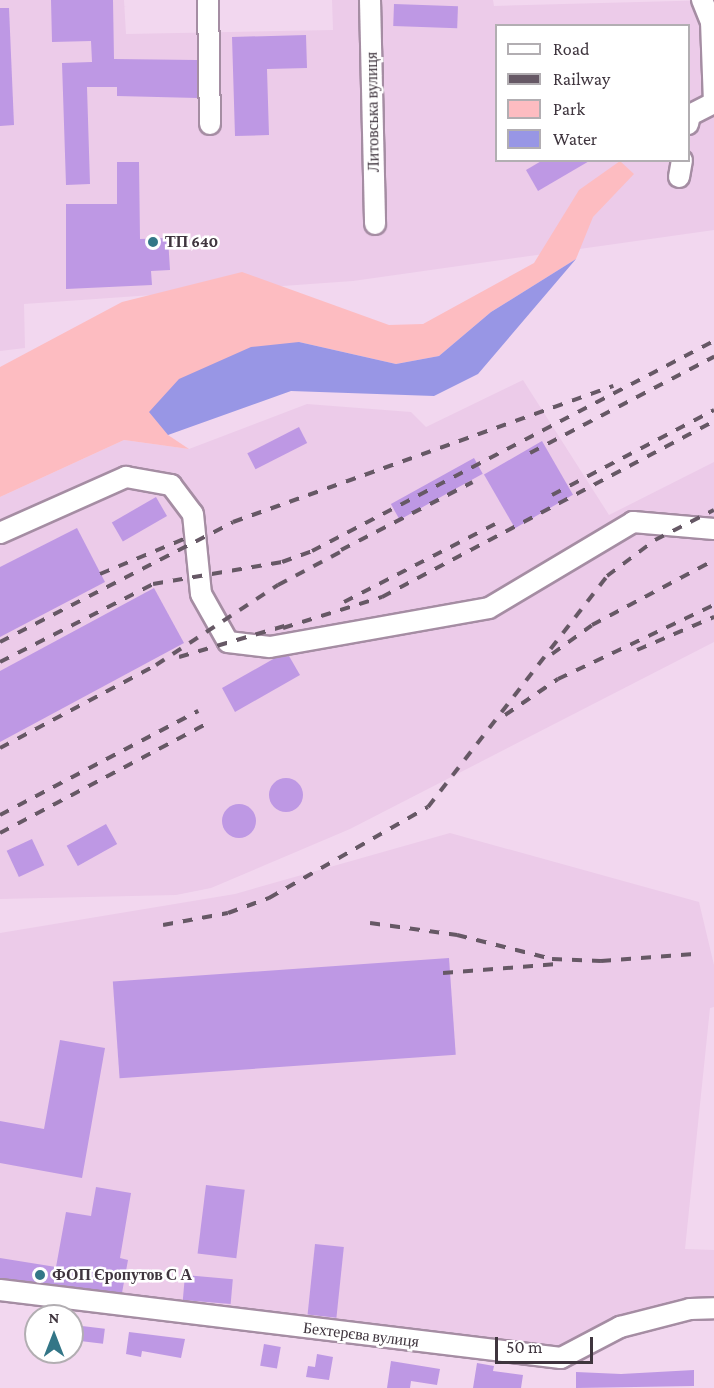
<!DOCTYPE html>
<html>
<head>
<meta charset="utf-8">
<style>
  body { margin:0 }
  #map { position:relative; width:714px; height:1388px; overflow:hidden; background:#f2d7ef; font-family:"Crimson Pro",serif }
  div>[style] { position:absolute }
  .built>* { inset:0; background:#eccbe9 }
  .green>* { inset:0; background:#fdbcc1 }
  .water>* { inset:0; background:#9896e5 }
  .building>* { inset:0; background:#be98e4; transform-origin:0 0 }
  .round { border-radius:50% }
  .roads { filter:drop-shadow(2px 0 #a58da3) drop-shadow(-2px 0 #a58da3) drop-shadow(0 2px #a58da3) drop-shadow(0 -2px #a58da3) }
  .minor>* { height:20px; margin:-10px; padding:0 10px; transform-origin:10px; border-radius:10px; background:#fff }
  .rail>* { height:4px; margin-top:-2px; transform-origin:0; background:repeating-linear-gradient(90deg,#665865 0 10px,transparent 0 20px) }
  .dots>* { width:16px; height:16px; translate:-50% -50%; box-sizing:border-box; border:3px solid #fff; border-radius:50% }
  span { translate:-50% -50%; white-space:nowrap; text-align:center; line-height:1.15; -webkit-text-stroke:5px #fff; paint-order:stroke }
  .street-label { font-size:16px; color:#3f353e }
  .poi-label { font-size:16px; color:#3f353e; font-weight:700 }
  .left { translate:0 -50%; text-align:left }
  .legend { position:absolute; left:495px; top:24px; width:195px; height:138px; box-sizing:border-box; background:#fff; border:2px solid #b2aeb2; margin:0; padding:8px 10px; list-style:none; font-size:18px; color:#3f353e }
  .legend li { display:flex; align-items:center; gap:12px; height:30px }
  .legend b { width:30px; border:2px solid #b2aeb2 }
  .north { position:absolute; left:24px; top:1304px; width:60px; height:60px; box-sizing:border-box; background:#fff; border:2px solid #b2aeb2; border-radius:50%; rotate:0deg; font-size:16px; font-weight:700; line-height:24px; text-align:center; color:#3f353e }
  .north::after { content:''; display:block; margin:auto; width:21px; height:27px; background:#337687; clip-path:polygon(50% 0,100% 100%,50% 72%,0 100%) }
  .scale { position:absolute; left:495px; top:1337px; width:98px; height:27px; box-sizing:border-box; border:3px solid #3f353e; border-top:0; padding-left:8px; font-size:18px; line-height:21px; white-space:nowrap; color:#3f353e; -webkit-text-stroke:4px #fff; paint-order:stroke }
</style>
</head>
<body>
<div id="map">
  <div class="built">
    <div style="clip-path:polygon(evenodd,0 0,124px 0,126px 34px,333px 30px,332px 0,493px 0,494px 6px,714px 0,714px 230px,353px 281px,24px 304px,25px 348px,0 351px,0 0,496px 26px,688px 26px,688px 160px,496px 160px,496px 26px)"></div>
    <div style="clip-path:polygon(523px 380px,609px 515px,714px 462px,714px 642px,350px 829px,211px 888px,176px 895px,0 899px,0 497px,124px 440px,189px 449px,307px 404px,411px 412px,426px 427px)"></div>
    <div style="clip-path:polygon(450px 833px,699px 902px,714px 965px,714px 1007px,710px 1008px,685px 1249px,714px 1250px,714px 1301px,558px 1350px,0 1282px,0 933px,235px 894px)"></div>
  </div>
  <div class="green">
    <div style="clip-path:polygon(620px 161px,634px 174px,593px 217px,576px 259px,491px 312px,439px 356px,396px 364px,299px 342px,168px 435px,189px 449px,124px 440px,0 497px,0 367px,122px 302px,242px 272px,389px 325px,423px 324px,534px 263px,579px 190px)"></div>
  </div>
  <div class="water">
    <div style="clip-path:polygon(576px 259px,478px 374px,434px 396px,291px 391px,168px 435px,149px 412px,179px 379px,251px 347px,299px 342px,396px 364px,439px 356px,491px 312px)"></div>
  </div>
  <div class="building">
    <div style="clip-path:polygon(51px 0,113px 0,114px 59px,197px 60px,198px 98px,117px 96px,117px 87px,87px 87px,90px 184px,66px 185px,62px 63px,92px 62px,91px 41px,52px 42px)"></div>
    <div style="left:394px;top:4px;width:64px;height:22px;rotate:2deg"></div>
    <div style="clip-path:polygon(0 8px,9px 8px,14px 125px,0 126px)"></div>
    <div style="clip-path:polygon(306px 35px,307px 68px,267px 69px,269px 135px,235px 136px,232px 37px)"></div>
    <div style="clip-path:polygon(543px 160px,591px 160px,538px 191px,526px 170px)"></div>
    <div style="clip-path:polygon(117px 162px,139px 162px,140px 239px,168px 238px,170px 270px,151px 271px,152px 285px,66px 289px,66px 204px,117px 204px)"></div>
    <div style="left:299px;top:427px;width:18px;height:58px;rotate:63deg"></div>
    <div style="left:542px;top:441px;width:62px;height:67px;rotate:60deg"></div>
    <div style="left:474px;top:458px;width:18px;height:95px;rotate:61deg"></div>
    <div style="left:156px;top:497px;width:22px;height:51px;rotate:60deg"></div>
    <div style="clip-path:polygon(77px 528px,105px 582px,0 637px,0 567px)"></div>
    <div style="clip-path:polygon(154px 588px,184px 643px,0 742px,0 671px)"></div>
    <div style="clip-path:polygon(289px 656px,300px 675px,235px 712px,222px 688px,275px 658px)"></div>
    <div class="round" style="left:269px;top:778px;width:34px;height:34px"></div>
    <div class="round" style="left:222px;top:804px;width:34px;height:34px"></div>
    <div style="left:106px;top:824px;width:23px;height:45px;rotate:61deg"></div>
    <div style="left:32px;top:839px;width:29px;height:28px;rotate:65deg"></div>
    <div style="left:449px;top:958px;width:97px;height:337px;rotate:86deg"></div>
    <div style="clip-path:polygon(60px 1040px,105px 1048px,82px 1178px,0 1163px,0 1121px,44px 1129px)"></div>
    <div style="left:206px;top:1185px;width:39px;height:69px;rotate:7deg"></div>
    <div style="clip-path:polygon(96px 1187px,131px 1193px,120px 1258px,128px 1260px,122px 1293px,0 1278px,0 1258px,56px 1267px,66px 1212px,91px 1216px)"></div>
    <div style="left:315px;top:1244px;width:29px;height:71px;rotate:6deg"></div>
    <div style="left:185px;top:1275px;width:48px;height:25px;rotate:5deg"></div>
    <div style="left:82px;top:1326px;width:23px;height:15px;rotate:7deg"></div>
    <div style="clip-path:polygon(129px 1332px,185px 1339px,181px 1358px,142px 1351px,141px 1357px,126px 1354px)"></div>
    <div style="left:264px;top:1344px;width:17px;height:22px;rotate:10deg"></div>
    <div style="clip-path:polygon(317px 1354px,333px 1357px,329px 1380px,306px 1377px,308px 1366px,315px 1367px)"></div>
    <div style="clip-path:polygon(391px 1361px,440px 1369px,437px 1385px,411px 1381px,410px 1388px,387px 1388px)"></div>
    <div style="clip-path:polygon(477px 1363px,494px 1366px,493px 1371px,523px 1375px,521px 1388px,473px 1388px)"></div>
    <div style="clip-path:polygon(694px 1370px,694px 1386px,576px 1388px,576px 1372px,621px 1374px)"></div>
  </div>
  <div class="roads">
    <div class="minor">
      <div style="left:208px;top:0;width:124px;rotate:89.1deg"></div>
      <div style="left:370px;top:0;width:224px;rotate:88.7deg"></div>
      <div style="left:688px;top:124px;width:9px;rotate:-77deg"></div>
      <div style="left:690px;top:115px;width:27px;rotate:-27deg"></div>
      <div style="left:714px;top:103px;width:81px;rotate:-92.1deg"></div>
      <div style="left:711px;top:22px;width:24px;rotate:-112deg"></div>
      <div style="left:679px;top:177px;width:17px;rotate:-80deg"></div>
      <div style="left:0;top:533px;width:138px;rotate:-24deg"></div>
      <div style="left:126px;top:477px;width:46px;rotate:10.1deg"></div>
      <div style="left:171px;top:485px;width:36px;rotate:53deg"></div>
      <div style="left:193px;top:514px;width:80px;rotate:84.3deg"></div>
      <div style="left:201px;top:594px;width:55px;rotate:60.6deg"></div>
      <div style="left:228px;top:642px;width:42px;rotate:6.8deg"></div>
      <div style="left:270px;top:647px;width:222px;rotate:-10.1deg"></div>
      <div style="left:489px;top:608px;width:168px;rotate:-30.8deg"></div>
      <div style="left:633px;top:522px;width:81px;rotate:4.9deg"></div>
      <div style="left:0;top:1290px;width:565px;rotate:6.91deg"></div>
      <div style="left:561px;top:1358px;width:67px;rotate:-27.7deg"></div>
      <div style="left:620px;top:1327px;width:72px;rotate:-14.4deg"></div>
      <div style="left:690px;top:1309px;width:24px;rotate:-2deg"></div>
    </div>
  </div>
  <div class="rail">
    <div style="left:530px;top:453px;width:208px;rotate:-27.6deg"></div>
    <div style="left:552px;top:495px;width:183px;rotate:-27.7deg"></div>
    <div style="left:341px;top:550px;width:148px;rotate:-27.3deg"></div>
    <div style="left:100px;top:574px;width:99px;rotate:-22.7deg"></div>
    <div style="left:344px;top:602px;width:170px;rotate:-27.3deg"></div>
    <div style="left:283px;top:628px;width:104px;rotate:-17.4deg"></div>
    <div style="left:382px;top:597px;width:376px;rotate:-27.9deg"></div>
    <div style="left:0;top:642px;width:262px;rotate:-27.2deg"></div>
    <div style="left:233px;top:522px;width:404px;rotate:-19.7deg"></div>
    <div style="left:637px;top:650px;width:84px;rotate:-23.2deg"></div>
    <div style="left:552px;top:654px;width:49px;rotate:-35.9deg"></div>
    <div style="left:592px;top:625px;width:138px;rotate:-28deg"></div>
    <div style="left:179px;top:657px;width:117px;rotate:-16.4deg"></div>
    <div style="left:0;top:662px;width:172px;rotate:-27deg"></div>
    <div style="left:153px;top:584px;width:131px;rotate:-9.7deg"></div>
    <div style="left:282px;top:562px;width:32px;rotate:-20deg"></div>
    <div style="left:312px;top:551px;width:454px;rotate:-27.6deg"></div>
    <div style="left:505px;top:715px;width:64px;rotate:-34.2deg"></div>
    <div style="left:558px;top:679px;width:173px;rotate:-25.4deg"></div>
    <div style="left:0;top:748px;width:177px;rotate:-28deg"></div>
    <div style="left:156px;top:665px;width:146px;rotate:-33.3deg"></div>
    <div style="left:278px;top:585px;width:79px;rotate:-27.9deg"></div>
    <div style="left:0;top:815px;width:224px;rotate:-27.7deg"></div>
    <div style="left:0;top:833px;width:231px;rotate:-27.9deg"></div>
    <div style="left:370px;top:923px;width:88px;rotate:7.9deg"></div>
    <div style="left:457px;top:935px;width:98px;rotate:14.2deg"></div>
    <div style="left:552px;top:959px;width:49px;rotate:2.3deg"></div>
    <div style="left:601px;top:961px;width:93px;rotate:-4.3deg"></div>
    <div style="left:163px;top:925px;width:66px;rotate:-10.5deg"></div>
    <div style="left:228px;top:913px;width:44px;rotate:-20.1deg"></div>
    <div style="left:269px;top:898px;width:183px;rotate:-29.8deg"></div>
    <div style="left:428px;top:807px;width:292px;rotate:-52.2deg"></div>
    <div style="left:607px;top:576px;width:60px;rotate:-36.9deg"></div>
    <div style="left:655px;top:540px;width:66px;rotate:-27deg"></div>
    <div style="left:443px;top:973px;width:114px;rotate:-4.5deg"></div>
  </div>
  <div class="dots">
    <div style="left:153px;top:242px;background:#337687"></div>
    <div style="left:40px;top:1275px;background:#337687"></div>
  </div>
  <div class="street-label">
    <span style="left:373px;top:112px;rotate:-91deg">Литовська вулиця</span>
    <span style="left:361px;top:1335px;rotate:7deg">Бехтерєва вулиця</span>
  </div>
  <div class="poi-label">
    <span class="left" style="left:165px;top:242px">ТП 640</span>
    <span class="left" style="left:52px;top:1275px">ФОП Єропутов С А</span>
  </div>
  <ul class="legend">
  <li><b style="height:8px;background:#fff"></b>Road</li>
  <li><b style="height:8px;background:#665865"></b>Railway</li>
  <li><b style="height:16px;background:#fdbcc1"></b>Park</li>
  <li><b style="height:16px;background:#9896e5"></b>Water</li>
  </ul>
  <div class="north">N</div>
  <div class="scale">50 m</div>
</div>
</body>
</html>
